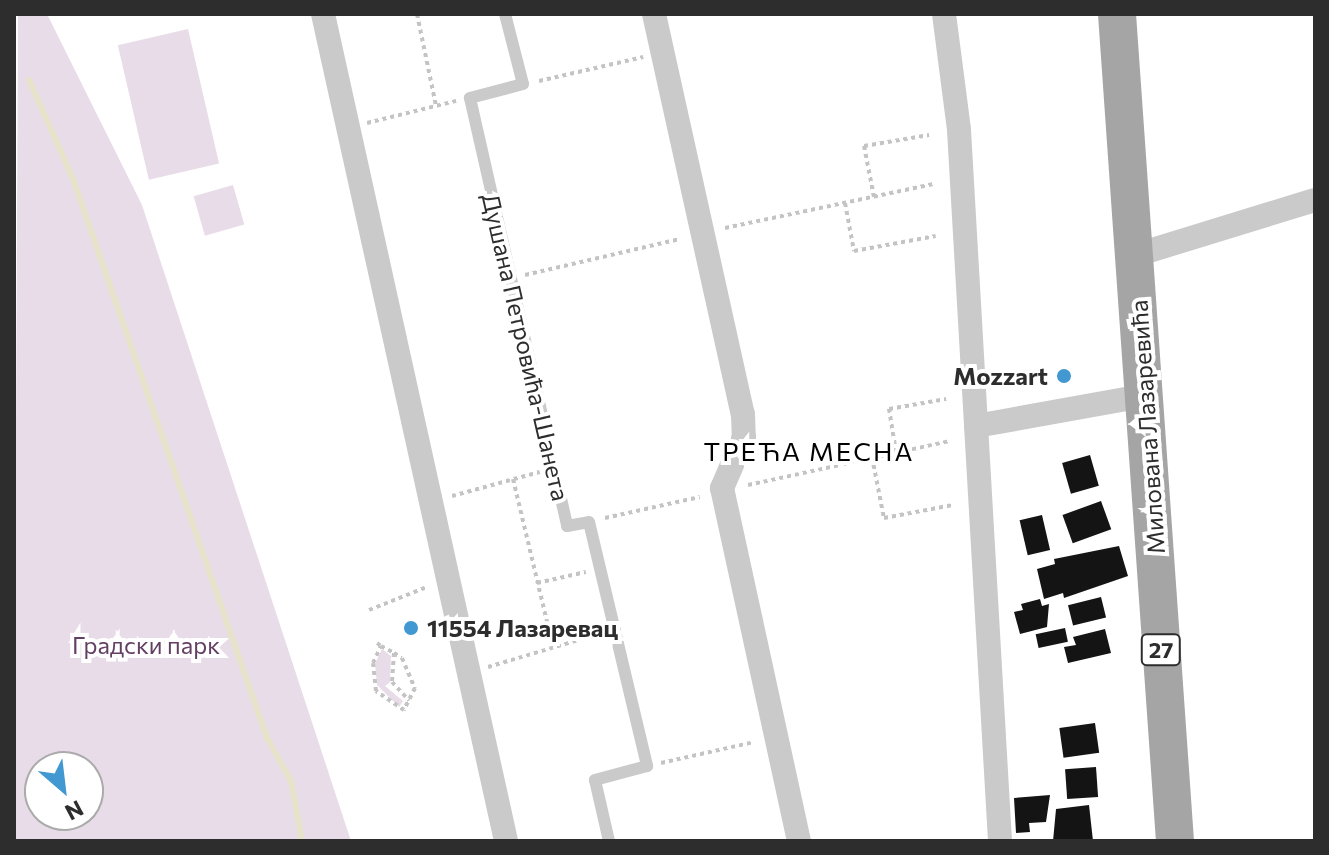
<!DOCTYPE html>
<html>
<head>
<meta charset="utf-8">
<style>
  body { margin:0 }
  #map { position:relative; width:1329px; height:855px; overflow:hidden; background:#fff; font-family:Commissioner,sans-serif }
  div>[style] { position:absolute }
  .green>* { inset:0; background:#e8dce9; transform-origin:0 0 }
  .stream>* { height:6px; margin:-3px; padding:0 3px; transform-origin:3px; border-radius:3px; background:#e7e3ca }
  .building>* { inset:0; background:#141414; transform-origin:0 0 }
  .path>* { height:4px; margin-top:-2px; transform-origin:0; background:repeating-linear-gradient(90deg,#c4c4c4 0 4px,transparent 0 8px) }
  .service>* { height:12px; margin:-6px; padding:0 6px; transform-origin:6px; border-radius:6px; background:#cacaca }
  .minor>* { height:24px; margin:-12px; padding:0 12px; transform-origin:12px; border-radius:12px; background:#cacaca }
  .primary>* { height:38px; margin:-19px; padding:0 19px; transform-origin:19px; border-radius:19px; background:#a5a5a5 }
  .dots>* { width:22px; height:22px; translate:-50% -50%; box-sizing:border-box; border:4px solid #fff; border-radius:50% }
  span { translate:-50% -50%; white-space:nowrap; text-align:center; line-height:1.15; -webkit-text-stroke:8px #fff; paint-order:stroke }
  .shield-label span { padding:2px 6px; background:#fff; border:2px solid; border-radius:6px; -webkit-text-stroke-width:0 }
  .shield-label { font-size:22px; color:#2d2d2d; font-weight:700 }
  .street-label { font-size:24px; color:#2d2d2d }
  .poi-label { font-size:24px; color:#2d2d2d; font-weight:700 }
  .right { translate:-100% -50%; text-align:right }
  .left { translate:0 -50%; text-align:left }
  .park-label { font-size:24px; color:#634063 }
  .neighbourhood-label { font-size:26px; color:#000; letter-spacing:2px }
  .frame { position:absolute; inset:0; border:16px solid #2d2d2d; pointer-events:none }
  .north { position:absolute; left:24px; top:751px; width:80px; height:80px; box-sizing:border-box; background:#fff; border:2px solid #ababab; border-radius:50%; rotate:152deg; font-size:22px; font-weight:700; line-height:32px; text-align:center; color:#2d2d2d }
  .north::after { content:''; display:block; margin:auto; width:28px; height:36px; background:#4298d1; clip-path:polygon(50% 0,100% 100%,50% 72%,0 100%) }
</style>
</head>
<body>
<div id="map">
  <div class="green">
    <div style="clip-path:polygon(evenodd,18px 14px,47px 14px,142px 205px,351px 841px,14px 841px,18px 14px,40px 767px,88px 767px,88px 815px,40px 815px,40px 767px)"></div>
    <div style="left:188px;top:29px;width:138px;height:72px;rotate:77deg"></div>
    <div style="left:233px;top:185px;width:41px;height:41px;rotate:74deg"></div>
    <div style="clip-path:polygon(382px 649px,391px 656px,390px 682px,385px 686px,403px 701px,399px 707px,377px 685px,375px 664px)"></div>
  </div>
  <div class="stream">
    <div style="left:29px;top:80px;width:108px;rotate:66deg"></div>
    <div style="left:73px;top:179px;width:592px;rotate:70.86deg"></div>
    <div style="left:267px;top:738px;width:49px;rotate:60.8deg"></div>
    <div style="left:291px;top:781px;width:61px;rotate:79.6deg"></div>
  </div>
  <div class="building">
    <div style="left:1090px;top:455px;width:32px;height:29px;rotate:74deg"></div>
    <div style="left:1101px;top:501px;width:30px;height:41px;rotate:70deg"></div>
    <div style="left:1042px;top:515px;width:36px;height:23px;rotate:77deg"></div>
    <div style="clip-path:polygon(1119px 546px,1128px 576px,1064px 598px,1063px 593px,1044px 599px,1037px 569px,1055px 564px,1054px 559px)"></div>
    <div style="left:1101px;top:597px;width:21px;height:34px;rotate:76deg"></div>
    <div style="clip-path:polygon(1040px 599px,1042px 606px,1049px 604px,1047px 627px,1020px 634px,1014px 612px,1023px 610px,1021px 604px)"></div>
    <div style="left:1065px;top:628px;width:14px;height:30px;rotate:78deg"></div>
    <div style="clip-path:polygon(1105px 629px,1111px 653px,1068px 663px,1064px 647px,1076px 645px,1073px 637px)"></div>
    <div style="left:1095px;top:723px;width:30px;height:36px;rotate:82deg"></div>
    <div style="left:1096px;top:767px;width:30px;height:31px;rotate:86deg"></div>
    <div style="clip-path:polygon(1050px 795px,1046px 822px,1029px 823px,1030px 832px,1016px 833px,1014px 798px)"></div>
    <div style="clip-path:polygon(1089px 805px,1093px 841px,1053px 841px,1056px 809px)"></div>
  </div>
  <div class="path">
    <div style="left:417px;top:14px;width:94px;rotate:78.3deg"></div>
    <div style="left:539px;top:81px;width:107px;rotate:-13deg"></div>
    <div style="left:367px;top:123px;width:92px;rotate:-13.9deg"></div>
    <div style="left:874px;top:197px;width:52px;rotate:-101.1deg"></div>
    <div style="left:864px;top:146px;width:66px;rotate:-9.6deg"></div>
    <div style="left:845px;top:203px;width:49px;rotate:79.4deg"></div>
    <div style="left:854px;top:251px;width:83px;rotate:-10.4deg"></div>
    <div style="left:725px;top:228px;width:213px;rotate:-11.9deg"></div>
    <div style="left:525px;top:275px;width:159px;rotate:-13.1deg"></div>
    <div style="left:896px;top:452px;width:44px;rotate:-99.2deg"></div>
    <div style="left:889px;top:409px;width:58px;rotate:-10deg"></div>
    <div style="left:872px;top:457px;width:62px;rotate:78.9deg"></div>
    <div style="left:884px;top:518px;width:70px;rotate:-10.7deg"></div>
    <div style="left:513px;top:479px;width:173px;rotate:76.6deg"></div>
    <div style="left:748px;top:485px;width:206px;rotate:-12.3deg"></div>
    <div style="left:452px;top:496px;width:91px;rotate:-15.3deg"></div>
    <div style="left:605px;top:518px;width:97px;rotate:-12.5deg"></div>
    <div style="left:537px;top:583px;width:50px;rotate:-12.7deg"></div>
    <div style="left:369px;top:610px;width:62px;rotate:-21.6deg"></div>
    <div style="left:377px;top:643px;width:5px;rotate:37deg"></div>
    <div style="left:381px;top:646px;width:15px;rotate:28deg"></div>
    <div style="left:394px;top:653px;width:9px;rotate:32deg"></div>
    <div style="left:402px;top:658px;width:33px;rotate:67deg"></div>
    <div style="left:415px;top:688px;width:25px;rotate:117deg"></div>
    <div style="left:404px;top:710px;width:34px;rotate:-146deg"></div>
    <div style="left:376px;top:691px;width:28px;rotate:-96deg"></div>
    <div style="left:373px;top:663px;width:19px;rotate:-65deg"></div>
    <div style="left:394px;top:653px;width:29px;rotate:94deg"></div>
    <div style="left:392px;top:682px;width:25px;rotate:47deg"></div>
    <div style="left:488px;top:667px;width:116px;rotate:-16.6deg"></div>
    <div style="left:661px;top:763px;width:95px;rotate:-12.7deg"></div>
  </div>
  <div class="service">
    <div style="left:505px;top:14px;width:72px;rotate:75.6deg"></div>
    <div style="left:523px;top:84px;width:55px;rotate:165.2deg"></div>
    <div style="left:470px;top:98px;width:439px;rotate:77.2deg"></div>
    <div style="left:567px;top:526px;width:22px;rotate:-10deg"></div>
    <div style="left:589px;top:522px;width:251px;rotate:76.6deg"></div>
    <div style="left:647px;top:766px;width:54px;rotate:164.9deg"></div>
    <div style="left:595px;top:780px;width:63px;rotate:77.1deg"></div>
  </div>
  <div class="minor">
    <div style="left:323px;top:14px;width:847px;rotate:77.52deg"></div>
    <div style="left:654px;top:14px;width:410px;rotate:77.5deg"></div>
    <div style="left:743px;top:414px;width:23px;rotate:88deg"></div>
    <div style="left:744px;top:437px;width:56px;rotate:113.3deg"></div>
    <div style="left:722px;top:488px;width:361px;rotate:77.7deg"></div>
    <div style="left:944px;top:14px;width:117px;rotate:82.6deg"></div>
    <div style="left:959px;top:130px;width:712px;rotate:86.7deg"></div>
    <div style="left:1136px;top:255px;width:187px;rotate:-17.1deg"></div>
    <div style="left:976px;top:426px;width:170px;rotate:-10.2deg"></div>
  </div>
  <div class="primary">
    <div style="left:1117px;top:14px;width:829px;rotate:85.99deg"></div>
  </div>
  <div class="dots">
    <div style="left:1064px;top:376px;background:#4298d1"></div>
    <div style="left:411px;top:628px;background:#4298d1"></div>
  </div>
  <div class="shield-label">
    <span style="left:1161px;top:650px">27</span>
  </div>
  <div class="street-label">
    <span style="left:526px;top:347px;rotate:77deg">Душана Петровића-Шанета</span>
    <span style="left:1147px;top:427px;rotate:-94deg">Милована Лазаревића</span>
  </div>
  <div class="poi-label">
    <span class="right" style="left:1048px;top:376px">Mozzart</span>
    <span class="left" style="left:427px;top:628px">11554 Лазаревац</span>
  </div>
  <div class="park-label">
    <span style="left:146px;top:645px">Градски парк</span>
  </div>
  <div class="neighbourhood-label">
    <span style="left:809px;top:451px">ТРЕЋА МЕСНА</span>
  </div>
  <div class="frame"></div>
  <div class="north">N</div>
</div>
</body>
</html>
